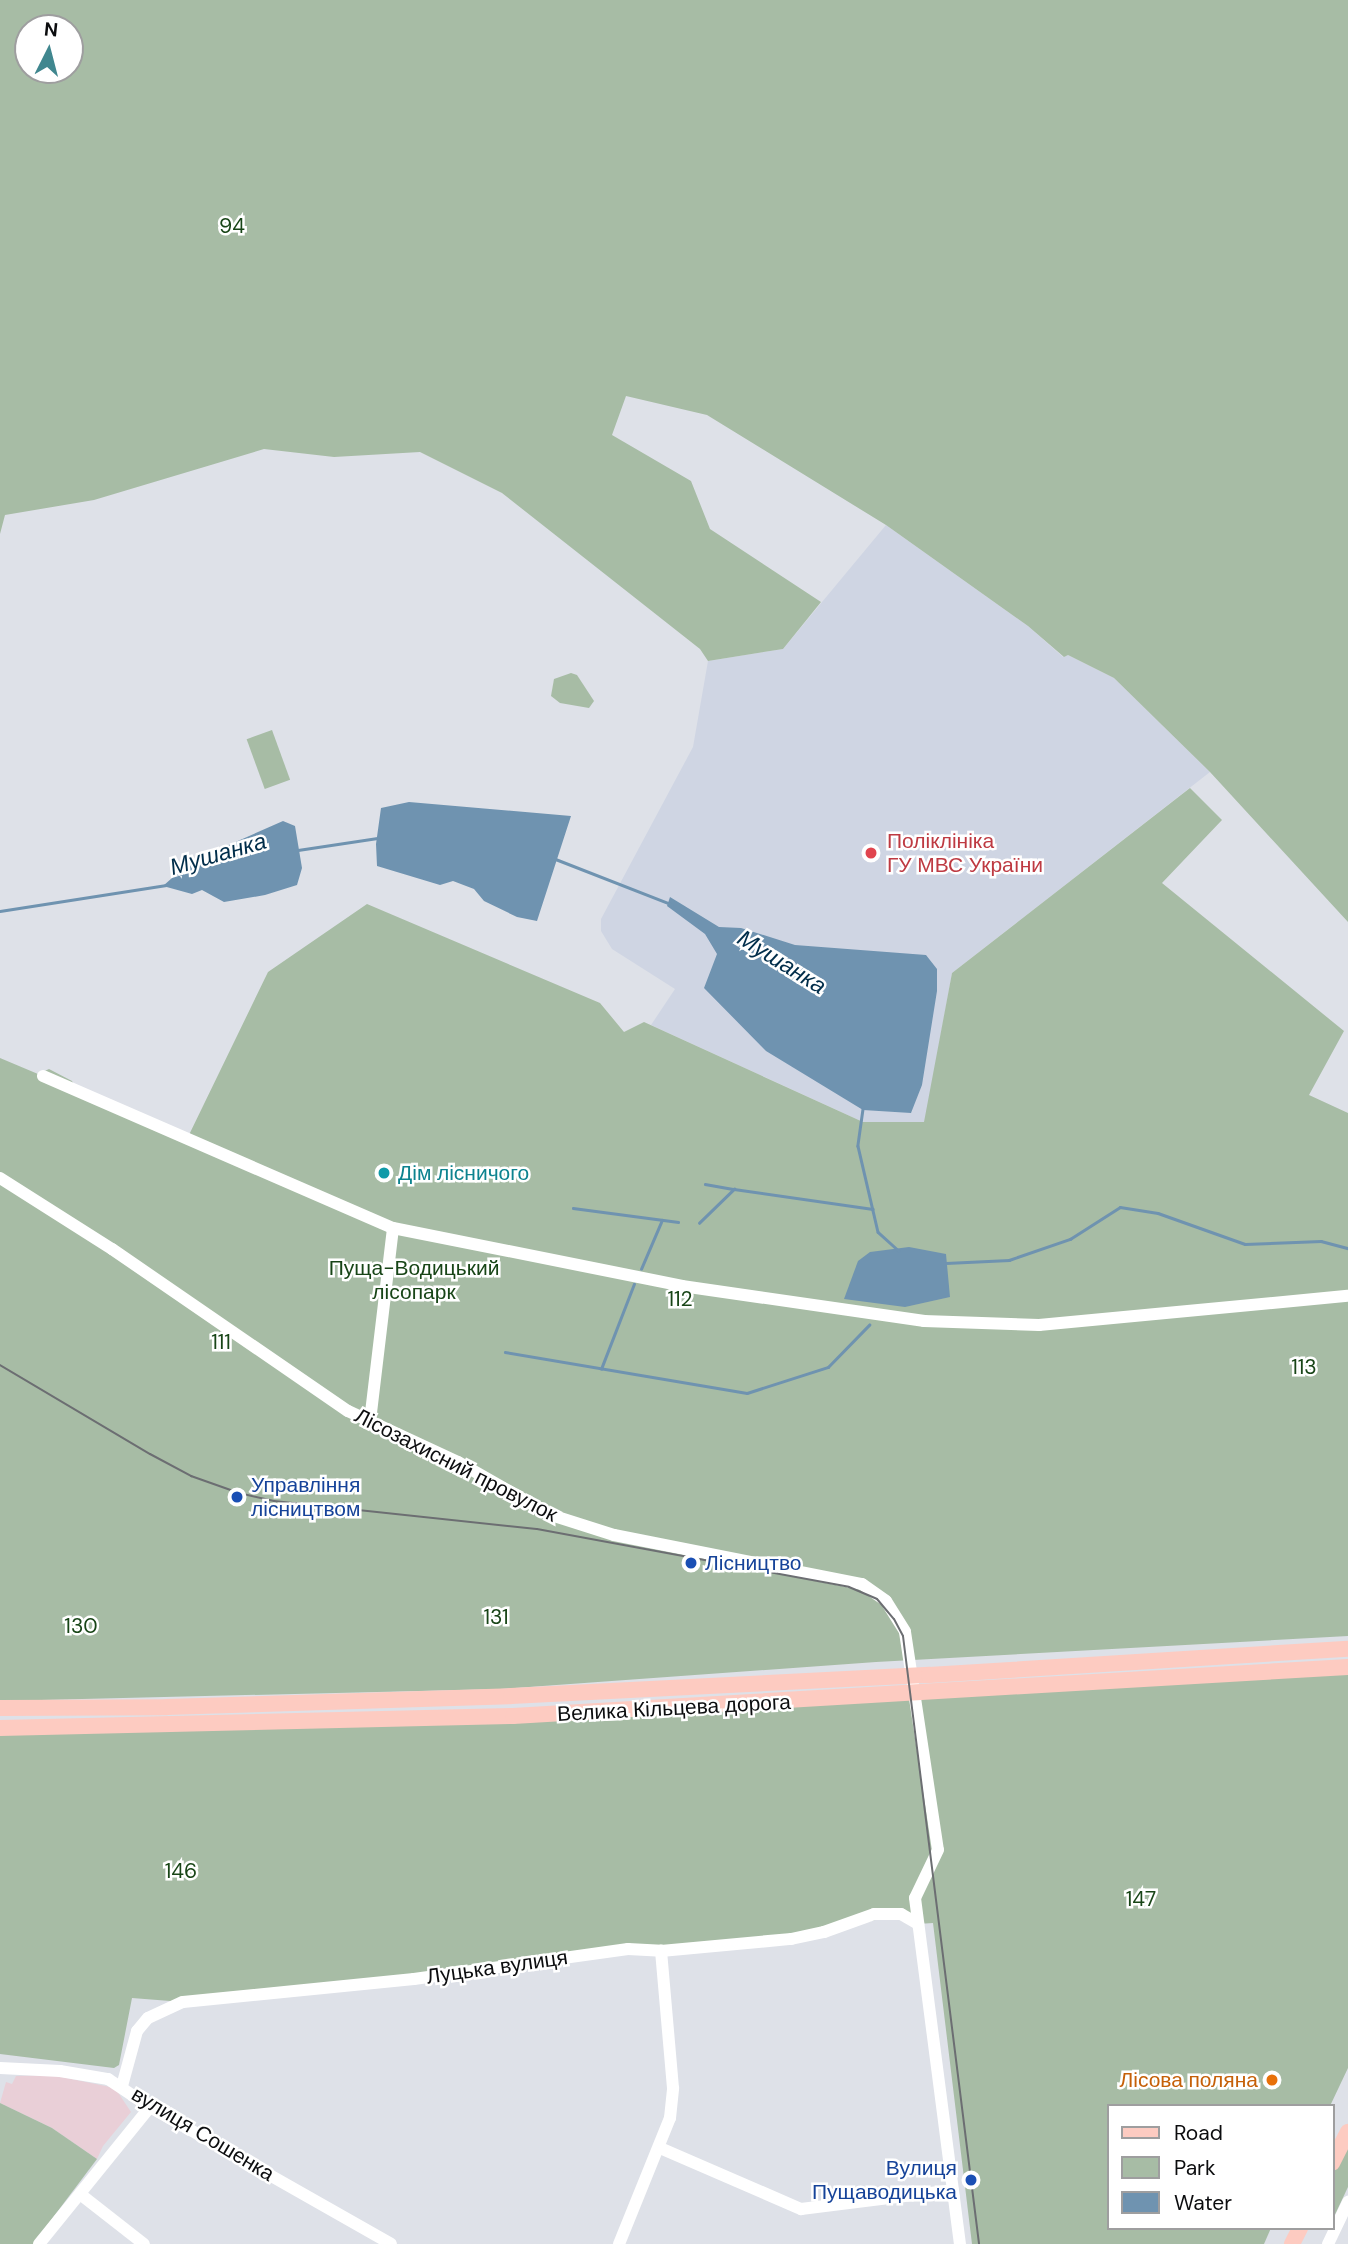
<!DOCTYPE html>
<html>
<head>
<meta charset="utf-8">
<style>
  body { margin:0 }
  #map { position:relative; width:1348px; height:2244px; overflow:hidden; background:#dee1e8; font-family:"DM Sans",sans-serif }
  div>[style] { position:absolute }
  .built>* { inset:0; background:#cfd5e3 }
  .industrial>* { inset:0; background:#e9cfd7 }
  .green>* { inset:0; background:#a7bca5; transform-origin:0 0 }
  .water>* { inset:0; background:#6f93b0 }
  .stream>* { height:2.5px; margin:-1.25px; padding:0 1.25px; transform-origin:1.25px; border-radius:1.25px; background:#6f93b0 }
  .minor>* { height:12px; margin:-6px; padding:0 6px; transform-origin:6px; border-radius:6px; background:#fff }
  .major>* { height:16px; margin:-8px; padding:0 8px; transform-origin:8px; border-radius:8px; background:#fdcbc1 }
  .tram>* { height:2px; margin:-1px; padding:0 1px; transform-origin:1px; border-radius:1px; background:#6c6e72 }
  .dots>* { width:19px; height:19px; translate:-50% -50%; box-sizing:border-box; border:4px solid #fff; border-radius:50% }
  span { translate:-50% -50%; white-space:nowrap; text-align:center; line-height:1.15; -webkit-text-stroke:5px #fff; paint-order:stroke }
  .park-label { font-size:21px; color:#184517 }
  .health-label { font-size:21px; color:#be3a42 }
  .left { translate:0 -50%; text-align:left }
  .culture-label { font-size:21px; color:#0d838f }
  .street-label { font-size:21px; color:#0c0d0f }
  .transit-label { font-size:21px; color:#164399 }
  .right { translate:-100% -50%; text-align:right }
  .food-label { font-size:21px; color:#c56008 }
  .water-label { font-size:23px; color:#002d4a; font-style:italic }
  .legend { position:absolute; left:1107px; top:2104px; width:228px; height:126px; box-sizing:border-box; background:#fff; border:2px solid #9e9e9f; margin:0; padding:9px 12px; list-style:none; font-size:21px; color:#0c0d0f }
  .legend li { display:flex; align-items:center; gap:14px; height:35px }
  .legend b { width:35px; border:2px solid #9e9e9f }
  .north { position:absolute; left:14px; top:14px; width:70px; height:70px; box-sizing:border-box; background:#fff; border:2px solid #9e9e9f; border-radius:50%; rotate:6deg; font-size:19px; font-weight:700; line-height:28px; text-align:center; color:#0c0d0f }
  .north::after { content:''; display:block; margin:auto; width:24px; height:32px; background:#40878f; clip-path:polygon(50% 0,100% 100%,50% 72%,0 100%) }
</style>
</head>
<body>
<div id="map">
  <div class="built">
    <div style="clip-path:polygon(886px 525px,1028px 626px,1063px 657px,1068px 655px,1114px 678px,1210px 772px,952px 973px,925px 1122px,863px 1122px,651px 1025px,675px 989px,612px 949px,601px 931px,601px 919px,693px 747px,708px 661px,783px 649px)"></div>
  </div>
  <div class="industrial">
    <div style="clip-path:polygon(52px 2075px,115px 2088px,131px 2112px,103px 2146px,97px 2159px,52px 2128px,0 2103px,6px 2082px,12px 2084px,16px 2076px)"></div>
  </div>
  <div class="green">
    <div style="clip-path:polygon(evenodd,0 0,1348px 0,1348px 922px,1210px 772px,1114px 678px,1068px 655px,1064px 657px,1028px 626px,886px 525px,707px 415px,626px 396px,612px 435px,691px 481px,710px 529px,821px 602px,783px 649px,708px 661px,700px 649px,502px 493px,420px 452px,334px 457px,264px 449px,94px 500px,5px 515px,0 534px,0 0,28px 28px,70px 28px,70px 70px,28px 70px,28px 28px)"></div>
    <div style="clip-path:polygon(571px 673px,577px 675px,594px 701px,589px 708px,560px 703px,551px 696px,554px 679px)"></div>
    <div style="left:272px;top:730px;width:53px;height:27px;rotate:70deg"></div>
    <div style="clip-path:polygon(1190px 788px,1222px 820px,1162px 883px,1344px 1031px,1309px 1095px,1348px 1113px,1348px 1636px,876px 1662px,500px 1689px,0 1701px,0 1058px,38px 1074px,49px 1069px,72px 1081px,77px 1091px,187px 1139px,268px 972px,367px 904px,600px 1003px,624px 1032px,644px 1022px,863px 1122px,924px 1122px,952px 973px)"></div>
    <div style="clip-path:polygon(1348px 1667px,1348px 2068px,1330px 2106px,1108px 2106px,1108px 2228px,1271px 2228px,1264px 2244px,972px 2244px,933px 1923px,918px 1924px,901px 1914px,824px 1932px,661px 1951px,183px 2002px,132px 1998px,119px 2065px,114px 2068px,0 2054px,0 1728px,168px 1726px)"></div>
    <div style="clip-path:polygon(0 2103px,52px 2128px,97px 2159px,33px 2244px,0 2244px)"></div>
    <div style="clip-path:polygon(1348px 2143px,1348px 2187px,1332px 2221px,1332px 2175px)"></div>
  </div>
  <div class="water">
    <div style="clip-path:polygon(409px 802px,571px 816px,537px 921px,517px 917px,484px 901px,474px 889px,453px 881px,440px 885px,377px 866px,376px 844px,381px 808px)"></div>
    <div style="clip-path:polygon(283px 821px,295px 826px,302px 868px,297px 885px,265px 895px,224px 902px,202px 890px,192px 894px,163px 886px,190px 862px)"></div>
    <div style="clip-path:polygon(670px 897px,719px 927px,741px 928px,795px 945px,926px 955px,937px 969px,937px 991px,922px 1085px,911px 1113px,863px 1110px,766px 1051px,704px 988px,717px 954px,705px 934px,667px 906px)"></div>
    <div style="clip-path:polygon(909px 1247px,946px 1254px,950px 1297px,905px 1307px,844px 1299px,858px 1261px,870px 1252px)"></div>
  </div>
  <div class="stream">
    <div style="left:298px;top:850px;width:80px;rotate:-8.6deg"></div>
    <div style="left:553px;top:858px;width:127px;rotate:21.3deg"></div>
    <div style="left:0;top:911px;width:168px;rotate:-8.9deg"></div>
    <div style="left:863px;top:1109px;width:37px;rotate:98deg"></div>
    <div style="left:858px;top:1146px;width:88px;rotate:76.9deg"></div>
    <div style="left:878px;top:1232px;width:28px;rotate:42deg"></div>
    <div style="left:705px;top:1184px;width:28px;rotate:10deg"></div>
    <div style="left:573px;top:1208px;width:106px;rotate:7.6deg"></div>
    <div style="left:699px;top:1223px;width:49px;rotate:-44.2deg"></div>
    <div style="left:734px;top:1189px;width:140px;rotate:8.2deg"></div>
    <div style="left:946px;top:1263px;width:63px;rotate:-2.7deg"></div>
    <div style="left:1009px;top:1260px;width:65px;rotate:-19deg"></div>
    <div style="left:1070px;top:1239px;width:59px;rotate:-32.6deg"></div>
    <div style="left:1120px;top:1207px;width:38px;rotate:9deg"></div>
    <div style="left:1158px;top:1213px;width:92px;rotate:19.6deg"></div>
    <div style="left:1245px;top:1244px;width:76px;rotate:-2.3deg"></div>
    <div style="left:1321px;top:1241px;width:28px;rotate:15deg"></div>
    <div style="left:641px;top:1269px;width:53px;rotate:-66.8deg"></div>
    <div style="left:505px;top:1352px;width:245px;rotate:9.6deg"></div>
    <div style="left:747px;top:1393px;width:85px;rotate:-17.8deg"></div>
    <div style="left:828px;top:1367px;width:59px;rotate:-45.7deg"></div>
    <div style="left:601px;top:1369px;width:91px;rotate:-68.8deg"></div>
  </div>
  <div class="minor">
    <div style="left:43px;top:1076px;width:382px;rotate:23.5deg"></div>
    <div style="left:393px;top:1228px;width:295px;rotate:11.3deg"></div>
    <div style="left:682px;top:1286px;width:245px;rotate:8.2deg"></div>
    <div style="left:924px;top:1321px;width:115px;rotate:2deg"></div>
    <div style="left:1039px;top:1325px;width:310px;rotate:-5.4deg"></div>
    <div style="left:0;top:1178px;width:133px;rotate:32.4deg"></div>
    <div style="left:112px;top:1249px;width:286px;rotate:34.5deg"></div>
    <div style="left:348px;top:1411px;width:121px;rotate:24.9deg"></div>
    <div style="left:458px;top:1462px;width:107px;rotate:29.7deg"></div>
    <div style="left:551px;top:1515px;width:66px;rotate:17.6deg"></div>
    <div style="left:614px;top:1535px;width:253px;rotate:11.2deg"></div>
    <div style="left:862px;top:1584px;width:29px;rotate:35deg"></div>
    <div style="left:886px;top:1601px;width:36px;rotate:58deg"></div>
    <div style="left:905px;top:1632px;width:220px;rotate:81.4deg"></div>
    <div style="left:938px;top:1850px;width:53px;rotate:115.6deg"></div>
    <div style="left:915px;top:1898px;width:349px;rotate:82.6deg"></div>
    <div style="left:370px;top:1421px;width:194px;rotate:-83.2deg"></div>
    <div style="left:0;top:2068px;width:60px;rotate:2.9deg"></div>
    <div style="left:60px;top:2071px;width:49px;rotate:9.5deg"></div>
    <div style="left:108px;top:2079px;width:50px;rotate:33.7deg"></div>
    <div style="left:150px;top:2107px;width:277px;rotate:29.6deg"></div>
    <div style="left:122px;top:2086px;width:57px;rotate:-74.7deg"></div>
    <div style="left:137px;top:2031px;width:17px;rotate:-50deg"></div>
    <div style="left:148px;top:2018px;width:38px;rotate:-25deg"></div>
    <div style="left:183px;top:2002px;width:232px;rotate:-5.7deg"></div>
    <div style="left:414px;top:1979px;width:216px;rotate:-8deg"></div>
    <div style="left:628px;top:1949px;width:33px;rotate:3deg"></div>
    <div style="left:661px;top:1951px;width:131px;rotate:-5.3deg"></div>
    <div style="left:791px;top:1939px;width:34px;rotate:-12deg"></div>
    <div style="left:824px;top:1932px;width:53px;rotate:-19.8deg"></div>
    <div style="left:874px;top:1914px;width:27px"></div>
    <div style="left:901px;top:1914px;width:20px;rotate:30deg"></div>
    <div style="left:660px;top:2148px;width:154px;rotate:23.4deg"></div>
    <div style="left:801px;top:2209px;width:153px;rotate:-7.1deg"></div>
    <div style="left:80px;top:2194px;width:81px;rotate:38deg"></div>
    <div style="left:39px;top:2244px;width:176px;rotate:-51deg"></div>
    <div style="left:619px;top:2244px;width:136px;rotate:-68deg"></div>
    <div style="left:670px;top:2118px;width:30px;rotate:-84deg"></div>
    <div style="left:673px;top:2088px;width:138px;rotate:-95deg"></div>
    <div style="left:1328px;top:2244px;width:47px;rotate:-64.5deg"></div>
  </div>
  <div class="major">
    <div style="left:0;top:1708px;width:167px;rotate:-0.3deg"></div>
    <div style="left:167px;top:1707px;width:344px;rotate:-1.8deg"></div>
    <div style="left:511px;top:1696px;width:419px;rotate:-2.9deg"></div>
    <div style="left:929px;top:1675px;width:420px;rotate:-3.6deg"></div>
    <div style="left:0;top:1728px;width:513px;rotate:-1.34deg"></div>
    <div style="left:513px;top:1716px;width:836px;rotate:-3.36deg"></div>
    <div style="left:1332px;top:2163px;width:35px;rotate:-63deg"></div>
    <div style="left:1292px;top:2244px;width:18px;rotate:-63deg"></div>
  </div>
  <div class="tram">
    <div style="left:0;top:1365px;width:174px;rotate:30.7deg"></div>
    <div style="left:150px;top:1454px;width:47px;rotate:28.2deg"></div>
    <div style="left:191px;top:1476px;width:51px;rotate:19.5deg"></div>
    <div style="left:239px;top:1493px;width:36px;rotate:13deg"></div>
    <div style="left:274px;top:1501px;width:264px;rotate:6.1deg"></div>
    <div style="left:537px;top:1529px;width:317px;rotate:10.5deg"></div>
    <div style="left:849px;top:1587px;width:30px;rotate:23deg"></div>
    <div style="left:877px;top:1599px;width:26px;rotate:50deg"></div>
    <div style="left:894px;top:1619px;width:19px;rotate:62deg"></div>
    <div style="left:903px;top:1636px;width:613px;rotate:82.87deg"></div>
  </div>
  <div class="dots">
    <div style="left:871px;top:853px;background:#e0444e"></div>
    <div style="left:384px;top:1173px;background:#0f9aa8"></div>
    <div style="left:237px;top:1497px;background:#1a4fb4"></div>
    <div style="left:691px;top:1563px;background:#1a4fb4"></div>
    <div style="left:1272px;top:2080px;background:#e8710a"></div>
    <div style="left:971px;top:2180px;background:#1a4fb4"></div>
  </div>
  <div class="park-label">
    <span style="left:232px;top:226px">94</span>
    <span style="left:414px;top:1280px">Пуща-Водицький<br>лісопарк</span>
    <span style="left:680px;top:1299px">112</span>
    <span style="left:221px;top:1342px">111</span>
    <span style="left:1304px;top:1367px">113</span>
    <span style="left:496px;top:1617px">131</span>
    <span style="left:81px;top:1626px">130</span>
    <span style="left:181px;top:1871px">146</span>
    <span style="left:1141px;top:1899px">147</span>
  </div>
  <div class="health-label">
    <span class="left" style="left:887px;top:853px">Поліклініка<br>ГУ МВС України</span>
  </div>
  <div class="culture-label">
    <span class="left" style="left:398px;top:1173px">Дім лісничого</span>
  </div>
  <div class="street-label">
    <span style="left:456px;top:1465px;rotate:27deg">Лісозахисний провулок</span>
    <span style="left:674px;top:1708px;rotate:-3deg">Велика Кільцева дорога</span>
    <span style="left:497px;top:1967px;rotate:-8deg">Луцька вулиця</span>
    <span style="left:203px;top:2134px;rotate:31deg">вулиця Сошенка</span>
  </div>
  <div class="transit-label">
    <span class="left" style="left:251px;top:1497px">Управління<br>лісництвом</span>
    <span class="left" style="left:705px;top:1563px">Лісництво</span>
    <span class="right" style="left:957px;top:2180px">Вулиця<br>Пущаводицька</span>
  </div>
  <div class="food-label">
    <span class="right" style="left:1258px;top:2080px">Лісова поляна</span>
  </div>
  <div class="water-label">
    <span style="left:218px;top:854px;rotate:-16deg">Мушанка</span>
    <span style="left:782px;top:962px;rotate:32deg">Мушанка</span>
  </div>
  <ul class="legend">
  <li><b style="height:9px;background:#fdcbc1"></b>Road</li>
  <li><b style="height:19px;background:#a7bca5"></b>Park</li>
  <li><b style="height:19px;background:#6f93b0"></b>Water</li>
  </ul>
  <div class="north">N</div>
</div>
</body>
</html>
